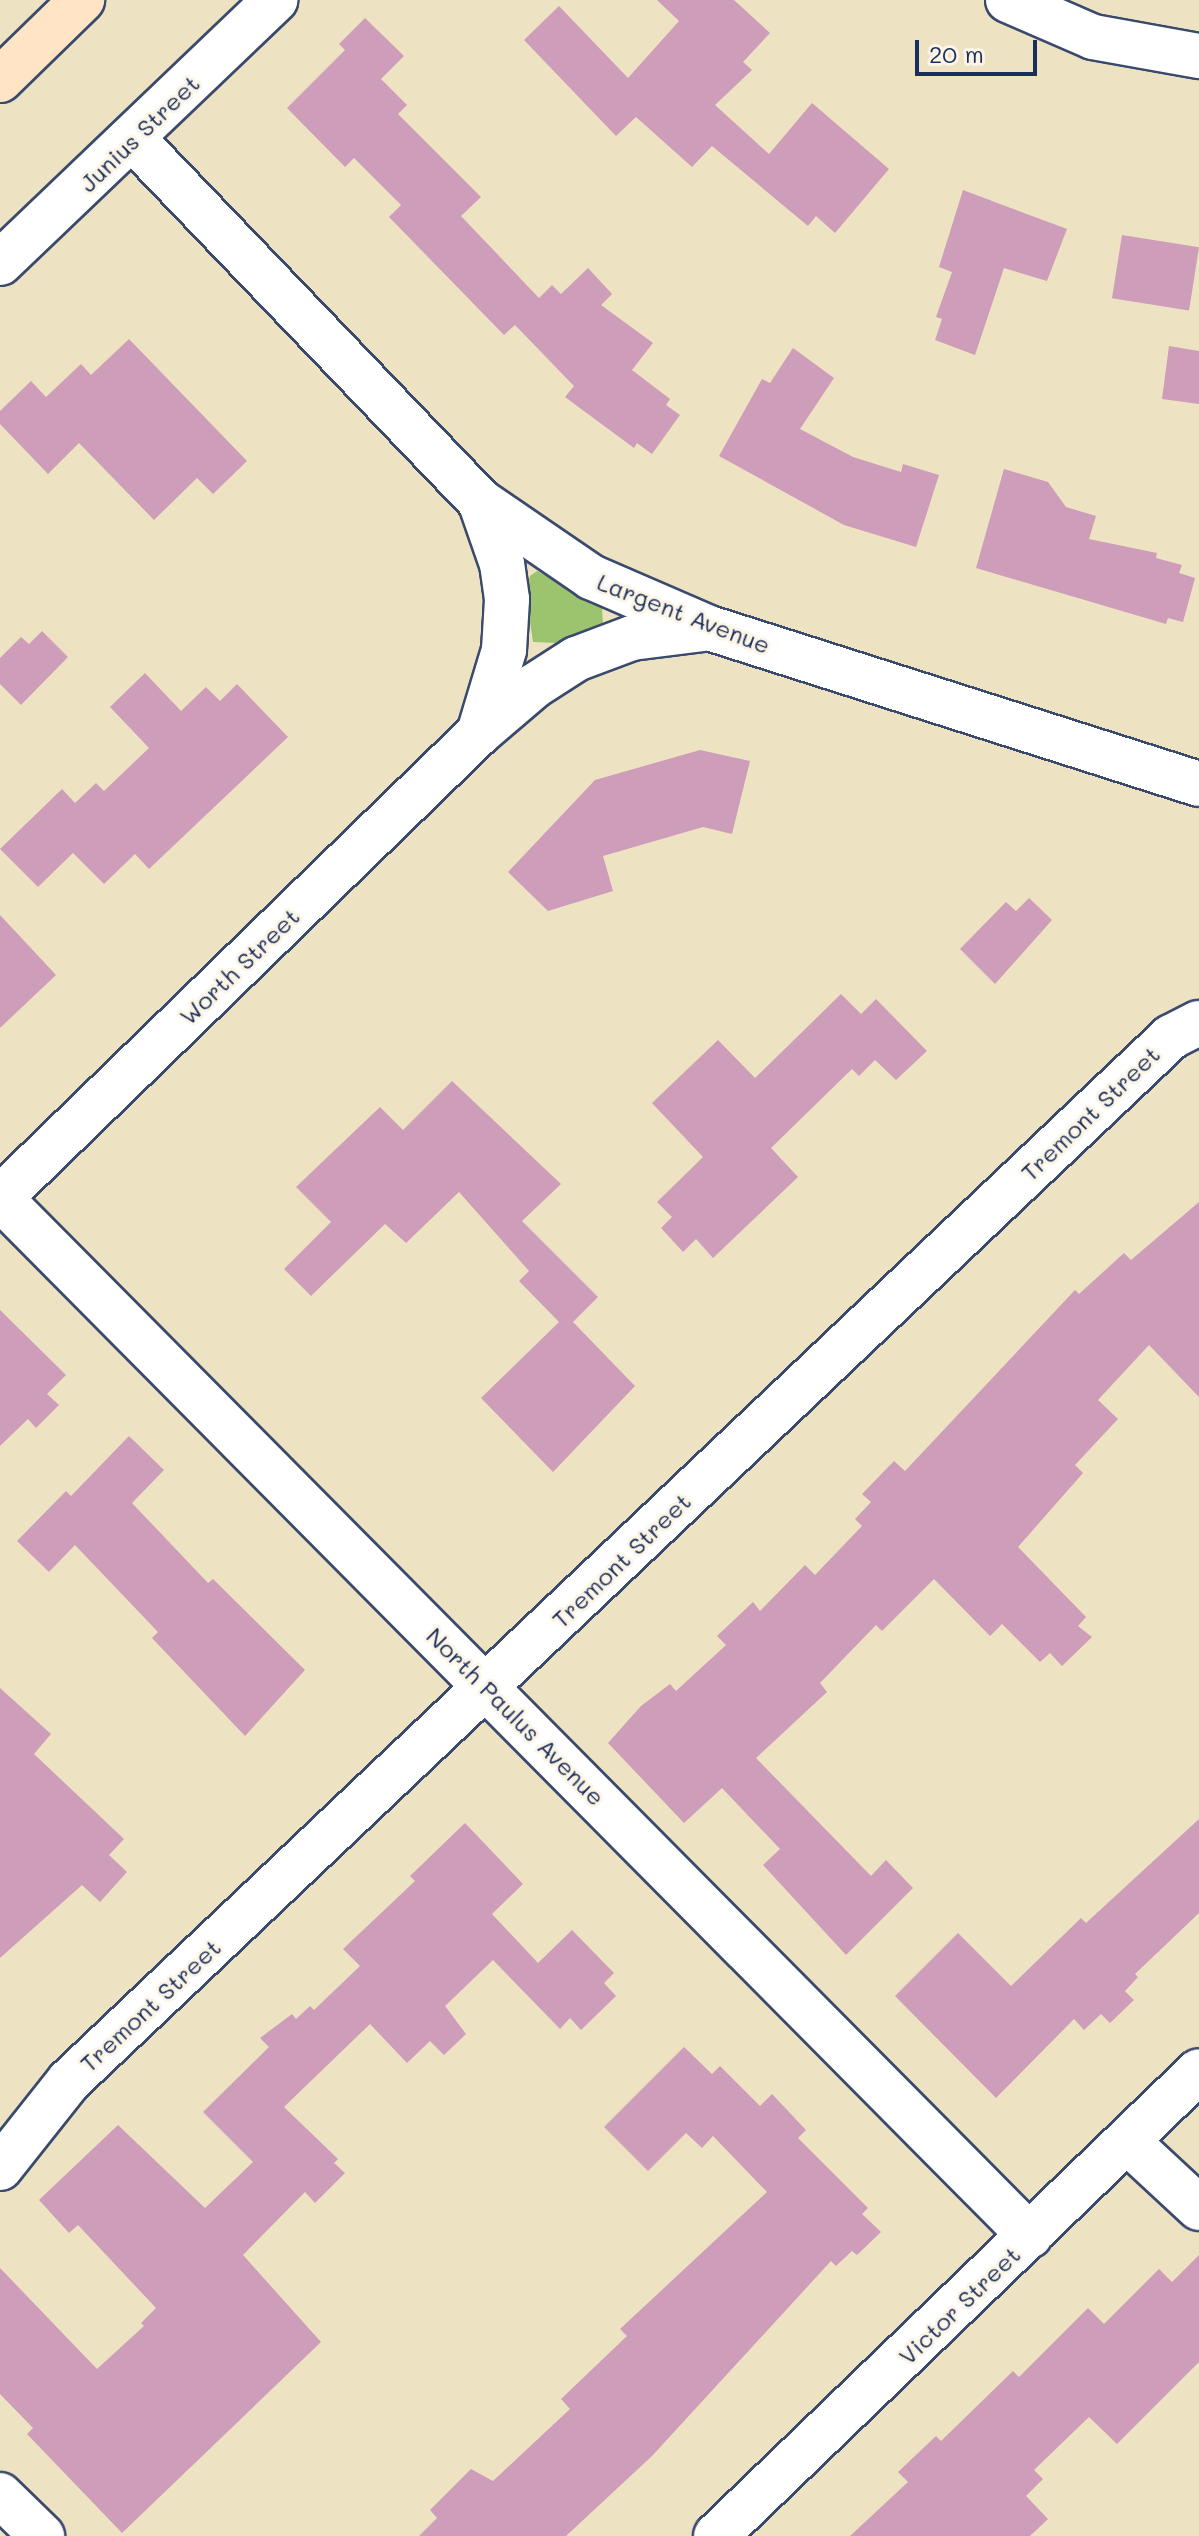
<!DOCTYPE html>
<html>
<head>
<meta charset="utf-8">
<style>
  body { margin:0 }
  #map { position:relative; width:1199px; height:2536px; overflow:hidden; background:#ede3c2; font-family:Mali,sans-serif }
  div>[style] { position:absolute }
  .green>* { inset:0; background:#9cc36e }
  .building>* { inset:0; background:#ce9db9; transform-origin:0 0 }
  .roads { filter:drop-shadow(2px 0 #3a4a6d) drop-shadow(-2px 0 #3a4a6d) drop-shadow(0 2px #3a4a6d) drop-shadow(0 -2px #3a4a6d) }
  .street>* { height:44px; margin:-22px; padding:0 22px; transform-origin:22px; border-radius:22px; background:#fff }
  .secondary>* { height:44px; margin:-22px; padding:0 22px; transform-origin:22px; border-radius:22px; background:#ffe4c6 }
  span { translate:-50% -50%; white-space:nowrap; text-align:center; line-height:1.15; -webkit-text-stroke:6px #fcf5e5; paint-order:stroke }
  .street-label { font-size:24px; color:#1b2f5e }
  .scale { position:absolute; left:915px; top:40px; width:122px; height:36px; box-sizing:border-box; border:4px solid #1b2f5e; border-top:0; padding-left:10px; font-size:24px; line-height:28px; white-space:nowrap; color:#1b2f5e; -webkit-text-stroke:6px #fcf5e5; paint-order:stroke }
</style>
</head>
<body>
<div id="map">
  <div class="green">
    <div style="clip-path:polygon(537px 571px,593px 599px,602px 607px,603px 626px,556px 643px,533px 642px,526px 594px,530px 576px)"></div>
  </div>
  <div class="building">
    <div style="clip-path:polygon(657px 0,734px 0,770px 33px,743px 62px,752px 70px,715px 105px,769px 154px,812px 103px,889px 169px,835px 233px,816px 216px,808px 226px,712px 146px,692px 167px,636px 117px,616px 136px,524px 40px,559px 6px,628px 78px,679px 21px)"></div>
    <div style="clip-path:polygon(365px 18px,404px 56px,381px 79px,407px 105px,398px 114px,481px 197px,461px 216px,539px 298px,552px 285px,561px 294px,588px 268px,612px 294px,601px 305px,653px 343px,632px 370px,670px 399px,666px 405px,680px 415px,652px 454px,637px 443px,634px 448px,565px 397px,574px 386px,515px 325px,504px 335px,389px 217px,401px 205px,354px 158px,345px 167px,287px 108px,345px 50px,339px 44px)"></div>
    <div style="clip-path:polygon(963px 190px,1067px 229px,1047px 281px,1004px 268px,975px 355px,935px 340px,942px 319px,936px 317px,952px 272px,939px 267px)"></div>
    <div style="left:1122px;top:235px;width:78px;height:64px;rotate:9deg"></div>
    <div style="clip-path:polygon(129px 339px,247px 461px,213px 494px,197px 478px,154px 520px,79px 443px,48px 474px,0 424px,0 411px,31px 381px,46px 397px,81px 364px,91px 375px)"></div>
    <div style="clip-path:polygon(1169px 346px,1199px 351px,1199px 404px,1162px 399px)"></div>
    <div style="clip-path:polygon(793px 348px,834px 378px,800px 429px,853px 457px,901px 472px,903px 464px,939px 475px,916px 547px,844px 525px,719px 456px,762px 379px,770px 383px)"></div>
    <div style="clip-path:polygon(1004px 469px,1048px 482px,1066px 507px,1096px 516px,1089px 539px,1157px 553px,1156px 558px,1182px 565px,1179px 573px,1195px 578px,1183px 622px,1168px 618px,1166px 624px,976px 568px)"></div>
    <div style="clip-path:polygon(42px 631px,68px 657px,21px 705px,0 684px,0 658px,21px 637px,29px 644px)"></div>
    <div style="clip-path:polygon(145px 673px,181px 711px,206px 687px,220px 701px,237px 684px,288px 737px,149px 869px,135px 854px,104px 884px,73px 853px,38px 887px,0 849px,62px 789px,75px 803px,96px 783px,104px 791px,149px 748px,110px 707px)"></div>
    <div style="clip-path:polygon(700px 750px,750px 761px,732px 834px,703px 827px,603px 856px,613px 891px,548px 911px,508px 872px,595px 780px)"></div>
    <div style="clip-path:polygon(1029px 898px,1052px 920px,995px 984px,960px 949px,1006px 902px,1016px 911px)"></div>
    <div style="clip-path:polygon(0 915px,56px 975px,0 1028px)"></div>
    <div style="clip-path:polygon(841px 994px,861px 1014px,876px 999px,927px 1051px,896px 1080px,875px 1060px,859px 1076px,852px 1069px,771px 1148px,798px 1177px,713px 1258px,696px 1239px,683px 1252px,661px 1228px,672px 1217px,657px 1202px,703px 1157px,652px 1103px,718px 1040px,755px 1078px)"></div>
    <div style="clip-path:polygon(452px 1081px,561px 1184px,522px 1221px,598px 1297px,573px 1322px,635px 1386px,553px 1472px,481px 1398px,559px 1322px,519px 1281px,529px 1271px,459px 1192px,406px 1243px,385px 1224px,311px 1296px,284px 1269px,331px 1222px,296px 1187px,380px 1107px,403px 1130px)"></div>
    <div style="clip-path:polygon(1199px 1202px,1199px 1397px,1149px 1345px,1098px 1400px,1118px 1419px,1075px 1465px,1083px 1473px,1018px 1547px,1086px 1617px,1078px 1626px,1092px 1637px,1062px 1666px,1050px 1653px,1040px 1662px,1002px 1624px,990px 1636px,934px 1579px,882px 1631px,876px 1625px,820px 1683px,827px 1692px,756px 1758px,871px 1876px,886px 1860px,913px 1888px,846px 1955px,763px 1865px,780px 1849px,722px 1788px,684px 1823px,608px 1743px,641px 1706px,670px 1684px,676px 1691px,726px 1645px,717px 1636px,753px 1602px,760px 1611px,805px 1565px,815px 1575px,862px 1526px,855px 1519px,871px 1502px,862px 1494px,894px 1461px,905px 1471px,1075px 1290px,1079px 1294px,1124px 1253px,1131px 1260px)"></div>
    <div style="clip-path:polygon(0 1310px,66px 1375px,47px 1394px,59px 1405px,36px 1428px,28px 1419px,0 1446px)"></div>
    <div style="clip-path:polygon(129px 1436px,164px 1470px,132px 1503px,208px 1583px,213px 1579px,305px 1670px,245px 1736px,152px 1638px,158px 1632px,75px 1545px,49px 1572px,17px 1541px,66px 1491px,71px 1496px)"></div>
    <div style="clip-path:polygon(0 1688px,51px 1734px,34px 1754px,124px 1839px,109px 1855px,127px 1872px,100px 1902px,82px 1885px,0 1958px)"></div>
    <div style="clip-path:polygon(1199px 1819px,1199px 1913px,1135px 1974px,1138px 1977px,1125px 1991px,1134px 2000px,1110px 2023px,1101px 2014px,1084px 2030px,1074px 2019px,996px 2098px,895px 1996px,958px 1933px,1011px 1986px,1081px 1918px,1086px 1923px)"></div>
    <div style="clip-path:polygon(465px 1823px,523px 1884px,492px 1914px,538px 1963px,572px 1930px,614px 1973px,604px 1983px,616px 1996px,581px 2030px,570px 2018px,560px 2029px,493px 1960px,445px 2006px,466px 2034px,444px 2055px,430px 2041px,407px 2063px,370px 2024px,284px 2107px,338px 2159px,334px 2163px,345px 2173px,315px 2203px,305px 2192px,243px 2255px,321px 2342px,122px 2533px,27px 2434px,33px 2428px,0 2394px,0 2268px,97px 2369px,144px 2326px,141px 2323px,156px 2308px,78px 2225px,69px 2233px,39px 2200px,118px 2125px,205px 2208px,253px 2162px,203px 2112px,269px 2047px,260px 2038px,292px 2014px,296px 2019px,310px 2006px,314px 2010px,360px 1966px,343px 1949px,415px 1881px,410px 1876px)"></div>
    <div style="clip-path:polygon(684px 2047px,712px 2074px,720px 2066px,760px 2106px,772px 2094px,806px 2130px,798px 2138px,868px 2208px,862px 2214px,881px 2232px,857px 2255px,852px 2251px,836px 2266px,831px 2261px,652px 2456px,566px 2536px,419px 2536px,437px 2518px,430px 2510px,471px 2469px,493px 2481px,570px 2409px,561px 2399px,627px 2336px,620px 2329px,767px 2192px,713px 2136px,702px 2148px,686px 2133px,648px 2171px,604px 2127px)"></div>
    <div style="clip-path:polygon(1199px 2255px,1199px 2362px,1117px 2444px,1089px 2417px,1034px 2470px,1043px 2479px,1026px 2496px,1048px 2519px,1030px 2536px,850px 2536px,908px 2482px,898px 2472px,936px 2436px,941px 2441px,1013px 2371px,1019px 2377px,1088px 2308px,1104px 2324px,1159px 2269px,1172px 2282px)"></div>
  </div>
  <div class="roads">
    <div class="street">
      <div style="left:1008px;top:0;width:93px;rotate:23.5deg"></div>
      <div style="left:1093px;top:37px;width:108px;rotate:10.2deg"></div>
      <div style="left:134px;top:140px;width:500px;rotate:46.22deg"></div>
      <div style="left:480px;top:501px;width:135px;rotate:34.4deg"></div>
      <div style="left:591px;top:577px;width:129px;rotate:23.4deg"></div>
      <div style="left:709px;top:628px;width:514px;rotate:17.66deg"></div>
      <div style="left:0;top:263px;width:381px;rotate:-43.7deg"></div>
      <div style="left:479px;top:733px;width:87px;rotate:-73.2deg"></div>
      <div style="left:504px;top:650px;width:51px;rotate:-86.6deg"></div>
      <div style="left:507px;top:599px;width:35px;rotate:-98deg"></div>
      <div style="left:502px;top:564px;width:67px;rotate:-109.2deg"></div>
      <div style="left:0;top:1198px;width:1462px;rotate:45.22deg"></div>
      <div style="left:0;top:1198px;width:668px;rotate:-44.15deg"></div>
      <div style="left:479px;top:733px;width:72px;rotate:-40.5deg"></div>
      <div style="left:534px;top:686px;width:50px;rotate:-32.7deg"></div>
      <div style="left:576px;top:659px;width:60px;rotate:-20.6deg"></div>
      <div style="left:632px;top:638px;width:72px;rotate:-7.2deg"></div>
      <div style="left:1128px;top:2142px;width:97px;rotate:42.9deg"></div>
      <div style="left:0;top:2168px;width:111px;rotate:-51.6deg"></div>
      <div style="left:69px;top:2081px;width:1518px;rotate:-43.45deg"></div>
      <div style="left:1171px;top:1037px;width:31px;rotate:-27deg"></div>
      <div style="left:0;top:2495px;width:59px;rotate:44.3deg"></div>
      <div style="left:716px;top:2536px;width:670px;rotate:-43.91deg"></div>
    </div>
    <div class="secondary">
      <div style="left:0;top:80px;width:115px;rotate:-44.3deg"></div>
    </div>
  </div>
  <div class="street-label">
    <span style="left:139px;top:133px;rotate:-44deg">Junius Street</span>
    <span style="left:684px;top:613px;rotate:21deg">Largent Avenue</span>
    <span style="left:239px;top:966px;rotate:-44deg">Worth Street</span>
    <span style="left:1090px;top:1113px;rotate:-44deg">Tremont Street</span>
    <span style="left:621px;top:1560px;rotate:-44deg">Tremont Street</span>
    <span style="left:516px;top:1716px;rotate:45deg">North Paulus Avenue</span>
    <span style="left:150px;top:2005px;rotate:-43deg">Tremont Street</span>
    <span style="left:959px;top:2305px;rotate:-44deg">Victor Street</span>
  </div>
  <div class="scale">20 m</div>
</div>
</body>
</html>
